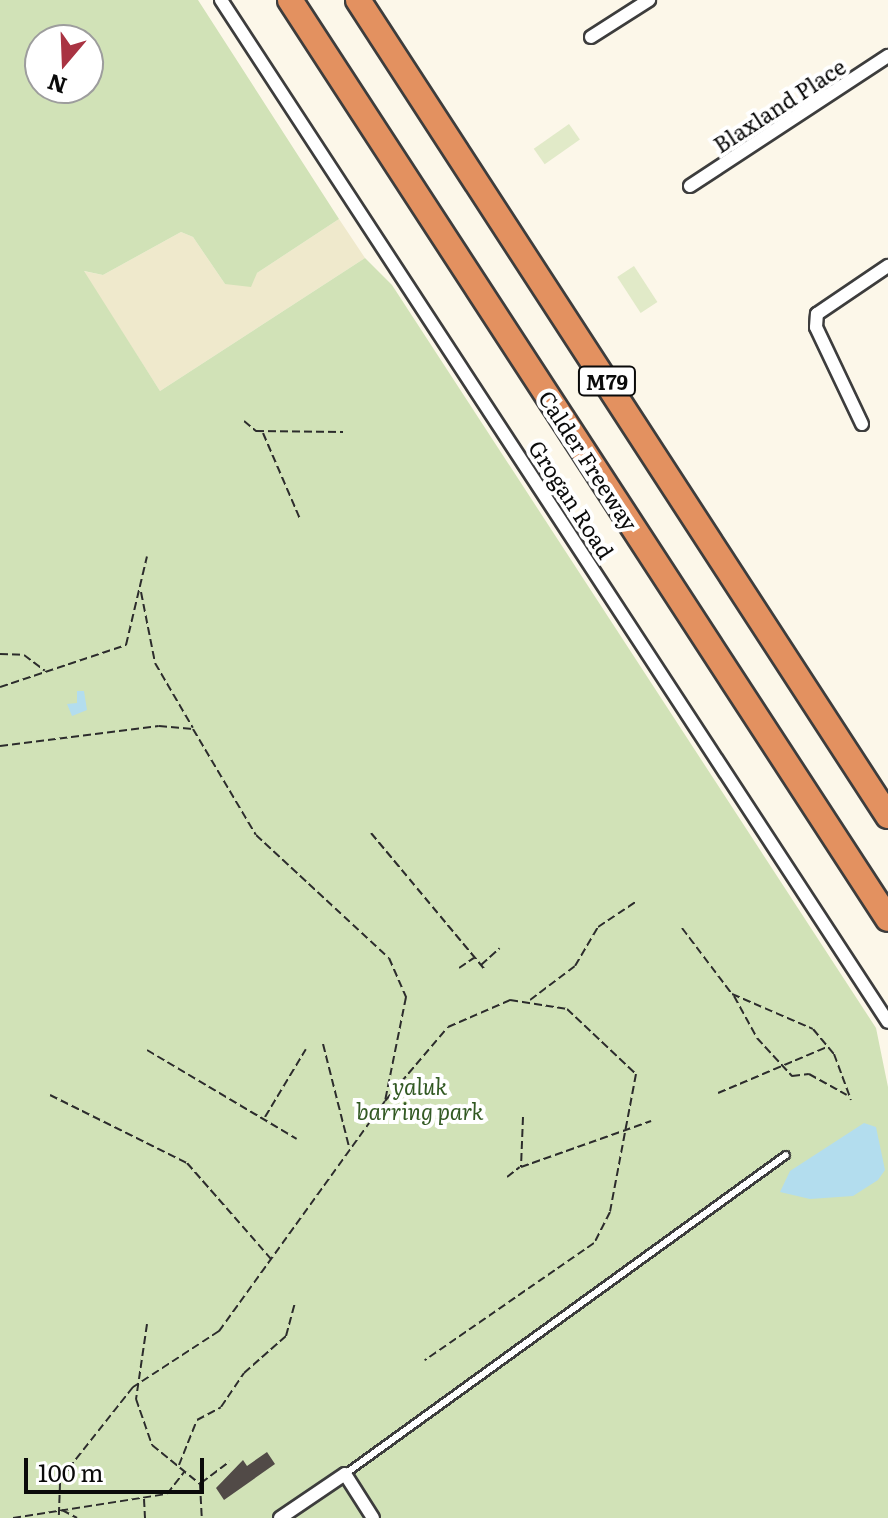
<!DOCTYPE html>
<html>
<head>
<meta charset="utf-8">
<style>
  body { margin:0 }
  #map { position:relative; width:888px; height:1518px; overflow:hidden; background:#fcf7e9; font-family:Literata,serif }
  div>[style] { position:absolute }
  .farmland>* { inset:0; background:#efe9cc }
  .green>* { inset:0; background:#d1e2b7 }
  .pitch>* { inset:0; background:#e1eac8; transform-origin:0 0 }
  .water>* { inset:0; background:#b3ddee }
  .building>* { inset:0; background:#514a47 }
  .path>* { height:2px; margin-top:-1px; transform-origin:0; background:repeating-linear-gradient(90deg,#2c2c2c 0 8px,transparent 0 12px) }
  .roads { filter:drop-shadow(2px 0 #3d3d3d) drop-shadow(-2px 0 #3d3d3d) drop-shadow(0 2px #3d3d3d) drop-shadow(0 -2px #3d3d3d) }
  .lane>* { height:6px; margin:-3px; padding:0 3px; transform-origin:3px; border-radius:3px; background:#fff }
  .street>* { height:12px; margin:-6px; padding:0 6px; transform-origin:6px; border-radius:6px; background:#fff }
  .highway>* { height:24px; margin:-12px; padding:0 12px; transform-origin:12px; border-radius:12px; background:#e39160 }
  span { translate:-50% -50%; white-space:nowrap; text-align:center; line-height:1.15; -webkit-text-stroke:8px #fff; paint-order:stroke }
  .shield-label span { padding:2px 6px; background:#fff; border:2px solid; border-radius:6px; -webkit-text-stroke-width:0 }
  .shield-label { font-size:20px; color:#0a0a0a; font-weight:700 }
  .street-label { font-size:22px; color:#0a0a0a }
  .park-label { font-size:22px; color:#325923; font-style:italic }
  .north { position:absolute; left:24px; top:24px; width:80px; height:80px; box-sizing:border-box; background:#fff; border:2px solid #9d9d9d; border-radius:50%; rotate:199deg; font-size:22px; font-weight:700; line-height:32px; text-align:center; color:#0a0a0a }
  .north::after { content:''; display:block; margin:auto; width:28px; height:36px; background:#a93342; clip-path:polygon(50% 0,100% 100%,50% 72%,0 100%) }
  .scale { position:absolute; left:24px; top:1458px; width:180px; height:36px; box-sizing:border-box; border:4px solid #0a0a0a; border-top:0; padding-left:10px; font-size:24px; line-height:28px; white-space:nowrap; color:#0a0a0a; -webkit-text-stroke:6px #fff; paint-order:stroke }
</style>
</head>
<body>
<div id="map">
  <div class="farmland">
    <div style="clip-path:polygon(339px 219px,365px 258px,160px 391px,83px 271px,103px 275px,181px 232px,193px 237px,225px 284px,257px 273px)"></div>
  </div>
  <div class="green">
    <div style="clip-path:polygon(evenodd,0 0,198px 0,339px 219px,257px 273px,251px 287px,225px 284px,193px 237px,181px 232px,103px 275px,84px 271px,160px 391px,365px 258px,392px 285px,876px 1028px,888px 1087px,888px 1518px,0 1518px,0 0,40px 40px,88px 40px,88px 88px,40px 88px,40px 40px)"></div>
  </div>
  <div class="pitch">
    <div style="left:569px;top:124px;width:19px;height:43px;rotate:55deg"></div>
    <div style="left:634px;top:266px;width:43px;height:20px;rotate:57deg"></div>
  </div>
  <div class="water">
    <div style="clip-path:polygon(77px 691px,84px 691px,87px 710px,72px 716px,67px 704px,77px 703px)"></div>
    <div style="clip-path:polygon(864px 1123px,876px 1127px,885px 1170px,878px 1180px,853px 1196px,810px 1199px,780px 1192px,790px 1171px)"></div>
  </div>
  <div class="building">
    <div style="clip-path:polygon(267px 1452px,275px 1464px,224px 1500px,216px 1488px,243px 1460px,247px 1466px)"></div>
  </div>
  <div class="path">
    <div style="left:244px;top:421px;width:16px;rotate:40deg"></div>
    <div style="left:256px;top:431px;width:87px;rotate:0.7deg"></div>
    <div style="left:263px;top:433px;width:94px;rotate:66.7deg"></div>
    <div style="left:141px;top:592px;width:72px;rotate:78.8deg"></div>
    <div style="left:155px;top:663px;width:75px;rotate:59.7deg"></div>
    <div style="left:0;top:654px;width:24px;rotate:2deg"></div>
    <div style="left:24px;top:655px;width:26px;rotate:37deg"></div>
    <div style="left:0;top:687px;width:133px;rotate:-18.4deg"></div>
    <div style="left:126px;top:645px;width:91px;rotate:-76.7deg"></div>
    <div style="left:0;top:746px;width:160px;rotate:-7.2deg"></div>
    <div style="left:159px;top:726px;width:34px;rotate:5deg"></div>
    <div style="left:193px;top:729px;width:123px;rotate:59.3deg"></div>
    <div style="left:256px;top:835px;width:181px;rotate:42.8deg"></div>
    <div style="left:389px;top:958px;width:43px;rotate:66.4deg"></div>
    <div style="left:406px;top:997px;width:106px;rotate:101.4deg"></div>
    <div style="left:385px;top:1101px;width:284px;rotate:125.8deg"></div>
    <div style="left:219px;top:1331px;width:103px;rotate:146.9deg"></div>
    <div style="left:133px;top:1387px;width:98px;rotate:128.4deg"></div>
    <div style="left:72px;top:1464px;width:22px;rotate:122deg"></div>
    <div style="left:60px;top:1483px;width:35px;rotate:92deg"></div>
    <div style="left:371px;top:833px;width:178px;rotate:50.2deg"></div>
    <div style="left:682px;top:928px;width:83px;rotate:52.9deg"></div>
    <div style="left:732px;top:994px;width:88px;rotate:23.4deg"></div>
    <div style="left:813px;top:1029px;width:33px;rotate:50deg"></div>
    <div style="left:834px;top:1054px;width:49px;rotate:69.7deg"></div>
    <div style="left:481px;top:965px;width:25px;rotate:-42deg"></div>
    <div style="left:459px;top:968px;width:18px;rotate:-34deg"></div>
    <div style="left:734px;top:996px;width:48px;rotate:61.3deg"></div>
    <div style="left:757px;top:1038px;width:52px;rotate:47.4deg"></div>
    <div style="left:792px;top:1076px;width:17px;rotate:-7deg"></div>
    <div style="left:809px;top:1074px;width:43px;rotate:28.9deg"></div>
    <div style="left:530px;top:1000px;width:56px;rotate:-37.1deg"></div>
    <div style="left:575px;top:966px;width:45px;rotate:-59.5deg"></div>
    <div style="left:598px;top:927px;width:47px;rotate:-33.7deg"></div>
    <div style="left:323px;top:1044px;width:106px;rotate:75.8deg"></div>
    <div style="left:147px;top:1050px;width:174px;rotate:30.7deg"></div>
    <div style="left:718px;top:1093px;width:118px;rotate:-22.9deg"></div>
    <div style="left:50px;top:1095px;width:153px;rotate:26.4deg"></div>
    <div style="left:187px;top:1163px;width:128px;rotate:48.8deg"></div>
    <div style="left:385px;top:1101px;width:97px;rotate:-49.6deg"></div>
    <div style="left:448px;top:1027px;width:68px;rotate:-23.5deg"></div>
    <div style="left:510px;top:1000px;width:58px;rotate:9deg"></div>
    <div style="left:567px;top:1009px;width:95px;rotate:43.3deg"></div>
    <div style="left:636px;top:1074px;width:140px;rotate:100.7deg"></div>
    <div style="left:610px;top:1212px;width:35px;rotate:117deg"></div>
    <div style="left:594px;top:1243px;width:206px;rotate:145.3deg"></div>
    <div style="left:265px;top:1117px;width:79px;rotate:-58.9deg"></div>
    <div style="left:523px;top:1117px;width:50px;rotate:92.3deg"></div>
    <div style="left:521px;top:1167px;width:138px;rotate:-19.5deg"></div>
    <div style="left:507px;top:1177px;width:16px;rotate:-38deg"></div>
    <div style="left:147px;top:1324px;width:76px;rotate:98.3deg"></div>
    <div style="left:136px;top:1399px;width:49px;rotate:70.8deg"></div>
    <div style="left:152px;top:1445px;width:62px;rotate:39.1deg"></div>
    <div style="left:200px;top:1484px;width:34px;rotate:87deg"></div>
    <div style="left:179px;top:1465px;width:48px;rotate:-68.2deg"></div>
    <div style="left:197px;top:1420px;width:27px;rotate:-28deg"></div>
    <div style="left:221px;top:1407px;width:41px;rotate:-55.9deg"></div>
    <div style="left:244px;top:1373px;width:56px;rotate:-41.4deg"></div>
    <div style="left:286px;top:1336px;width:35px;rotate:-75deg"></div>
    <div style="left:201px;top:1483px;width:36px;rotate:-37deg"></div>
    <div style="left:144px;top:1499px;width:19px;rotate:87deg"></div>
    <div style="left:62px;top:1510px;width:17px;rotate:28deg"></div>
    <div style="left:13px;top:1518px;width:156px;rotate:-8.9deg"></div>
    <div style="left:167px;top:1494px;width:28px;rotate:-52deg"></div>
  </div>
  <div class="roads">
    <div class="lane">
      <div style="left:345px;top:1474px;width:544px;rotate:-35.88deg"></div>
    </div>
    <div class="street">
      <div style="left:221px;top:0;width:1220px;rotate:56.87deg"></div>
      <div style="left:591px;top:37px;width:69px;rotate:-32.5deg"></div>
      <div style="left:690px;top:186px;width:237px;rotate:-33.3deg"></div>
      <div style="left:862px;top:424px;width:107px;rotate:-115.4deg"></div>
      <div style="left:816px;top:327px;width:13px;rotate:-86deg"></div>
      <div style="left:817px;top:314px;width:86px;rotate:-34.1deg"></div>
      <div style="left:280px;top:1518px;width:78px;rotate:-34.1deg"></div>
      <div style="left:345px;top:1474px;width:52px;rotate:57.5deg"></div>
    </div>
    <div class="highway">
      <div style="left:290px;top:0;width:1096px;rotate:56.95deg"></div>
      <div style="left:358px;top:0;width:973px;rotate:57deg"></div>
    </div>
  </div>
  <div class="shield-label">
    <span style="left:607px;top:381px">M79</span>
  </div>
  <div class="street-label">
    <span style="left:779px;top:105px;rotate:-33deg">Blaxland Place</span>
    <span style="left:589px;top:460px;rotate:57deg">Calder Freeway</span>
    <span style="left:572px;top:499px;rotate:57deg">Grogan Road</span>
  </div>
  <div class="park-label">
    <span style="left:420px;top:1098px">yaluk<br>barring park</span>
  </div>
  <div class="north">N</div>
  <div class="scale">100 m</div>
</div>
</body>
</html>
